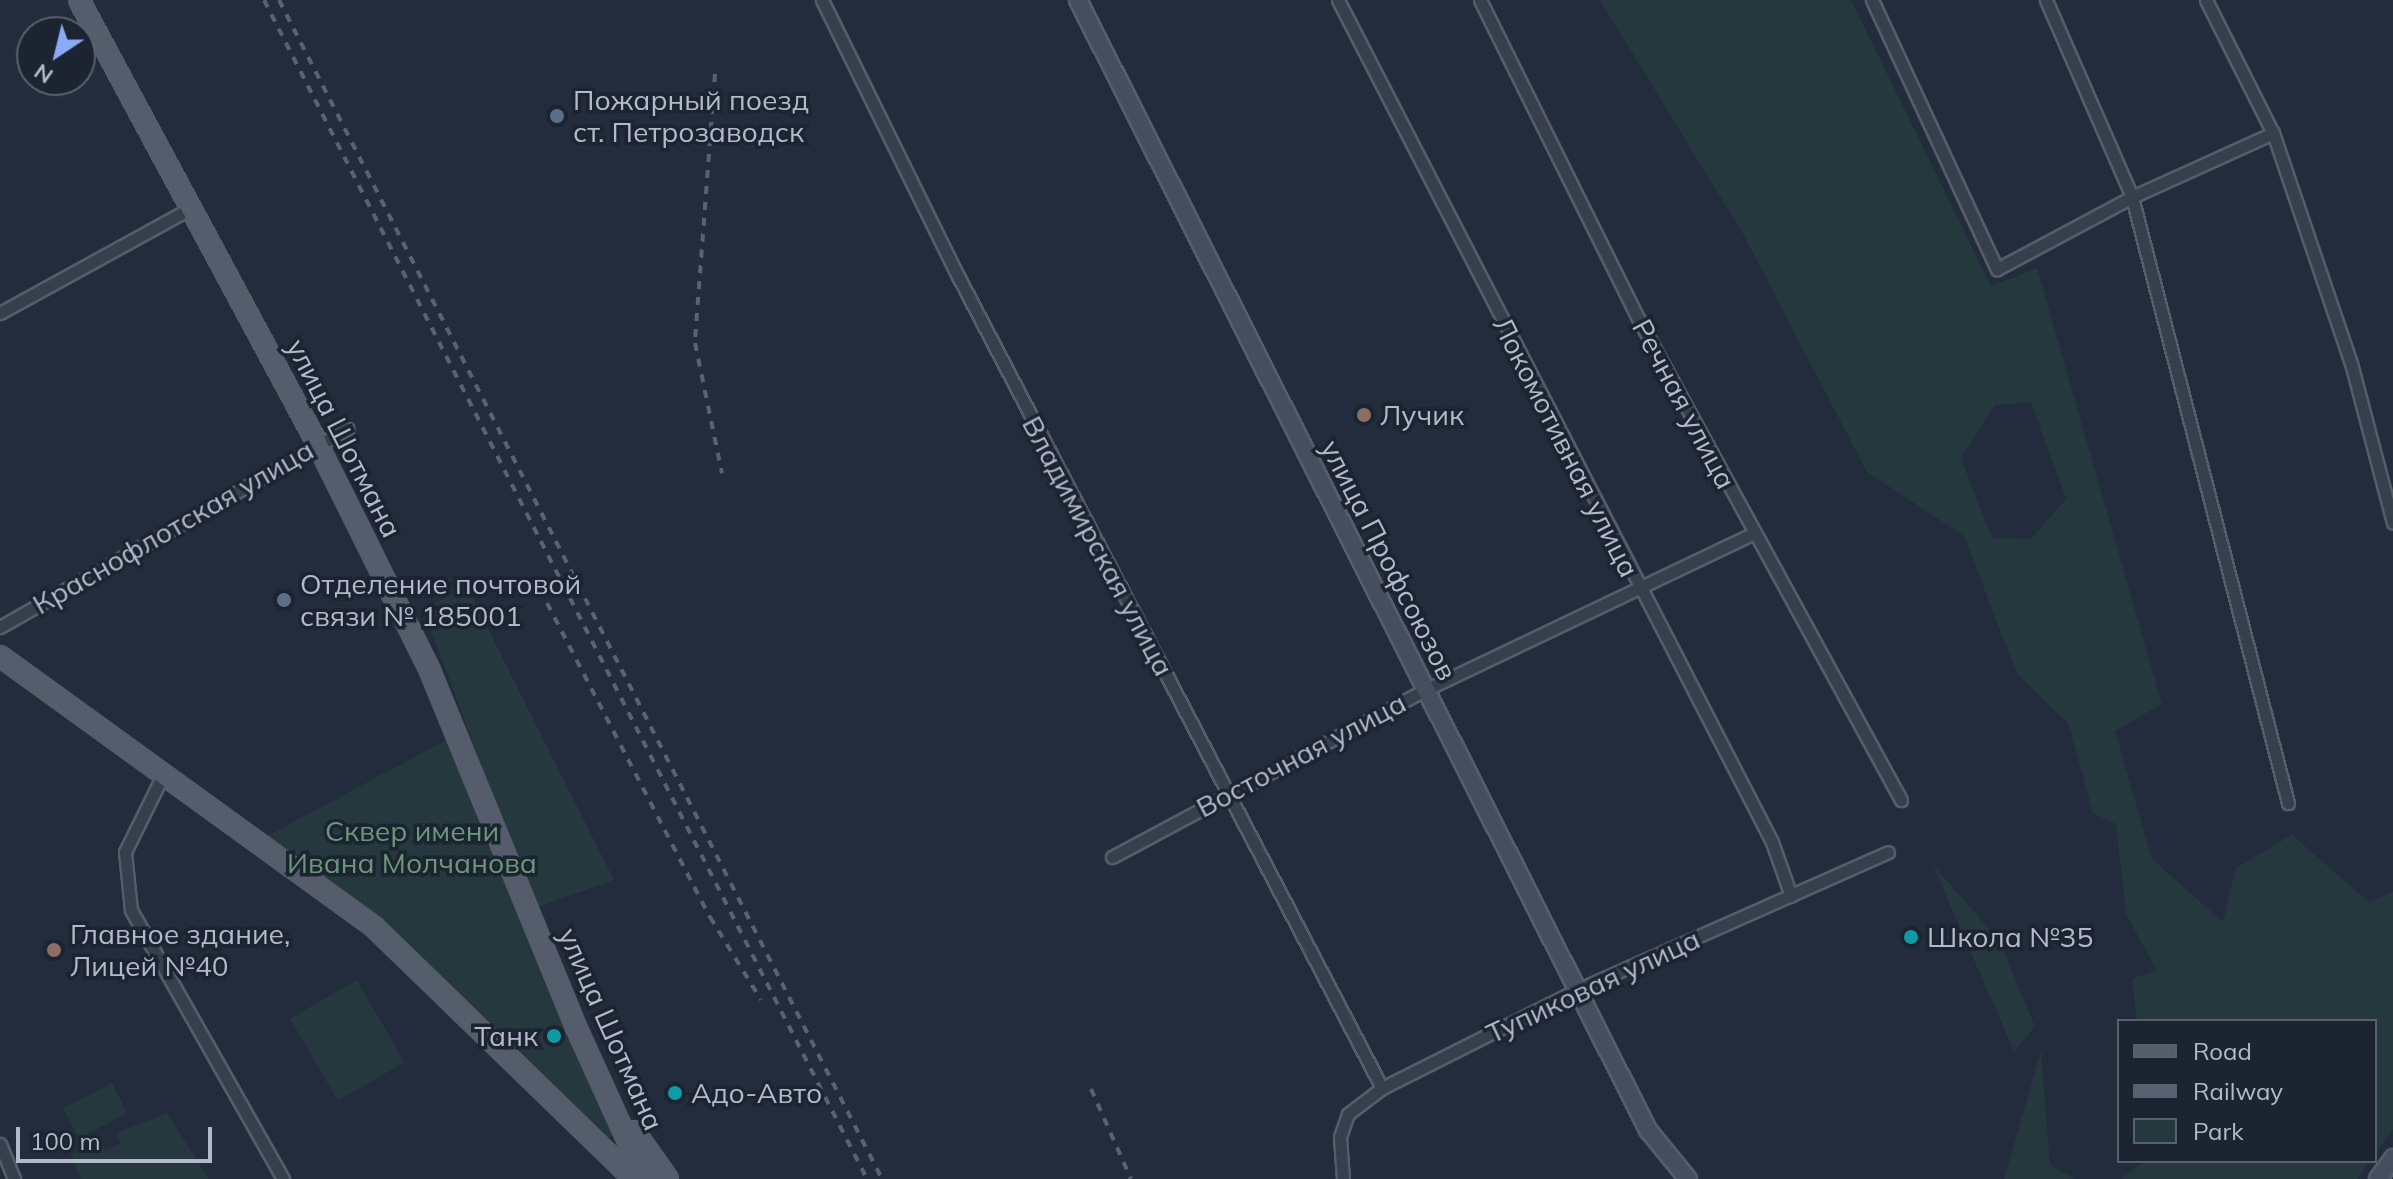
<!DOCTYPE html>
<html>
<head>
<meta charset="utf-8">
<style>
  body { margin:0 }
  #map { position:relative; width:2393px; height:1179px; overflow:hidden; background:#232c3c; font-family:Mulish,sans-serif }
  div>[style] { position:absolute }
  .green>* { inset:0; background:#25383d; transform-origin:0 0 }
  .roads { filter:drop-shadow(2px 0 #555c6a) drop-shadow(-2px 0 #555c6a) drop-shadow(0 2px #555c6a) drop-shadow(0 -2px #555c6a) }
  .street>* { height:11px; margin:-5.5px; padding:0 5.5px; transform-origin:5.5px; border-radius:5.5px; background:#373e4c }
  .secondary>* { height:16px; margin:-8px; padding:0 8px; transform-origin:8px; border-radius:8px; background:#454d5f }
  .primary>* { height:18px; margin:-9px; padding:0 9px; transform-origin:9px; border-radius:9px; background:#555d6c }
  .rail>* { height:4px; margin-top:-2px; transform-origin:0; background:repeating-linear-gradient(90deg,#596273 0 8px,transparent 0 16px) }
  .dots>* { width:22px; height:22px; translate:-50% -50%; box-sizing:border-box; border:4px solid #1c2331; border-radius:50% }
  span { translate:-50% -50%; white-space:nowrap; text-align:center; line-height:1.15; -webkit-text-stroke:7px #1c2331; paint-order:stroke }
  .poi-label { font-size:28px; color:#b3b9c8 }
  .left { translate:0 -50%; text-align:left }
  .right { translate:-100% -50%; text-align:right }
  .street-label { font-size:28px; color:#b3b9c8 }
  .park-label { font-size:28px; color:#6a9878 }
  .legend { position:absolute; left:2117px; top:1019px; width:260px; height:144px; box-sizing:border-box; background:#1c2331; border:2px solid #585f6d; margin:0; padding:10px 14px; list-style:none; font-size:24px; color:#b3b9c8 }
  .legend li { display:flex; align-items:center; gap:16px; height:40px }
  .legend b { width:40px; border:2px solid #585f6d }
  .north { position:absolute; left:16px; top:16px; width:80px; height:80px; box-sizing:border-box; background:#1c2331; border:2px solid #585f6d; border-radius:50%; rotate:215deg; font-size:22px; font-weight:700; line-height:32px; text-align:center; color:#b3b9c8 }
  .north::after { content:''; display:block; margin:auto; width:28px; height:36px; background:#89abf6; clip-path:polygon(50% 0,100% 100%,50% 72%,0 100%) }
  .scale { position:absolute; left:16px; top:1127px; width:196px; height:36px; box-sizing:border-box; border:4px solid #b3b9c8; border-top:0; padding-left:10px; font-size:24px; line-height:28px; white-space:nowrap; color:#b3b9c8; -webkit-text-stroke:6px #1c2331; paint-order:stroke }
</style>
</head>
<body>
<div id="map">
  <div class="green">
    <div style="clip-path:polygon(evenodd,1600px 0,1851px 0,1991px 286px,2037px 268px,2162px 704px,2115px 731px,2152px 859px,2223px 922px,2236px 868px,2292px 835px,2369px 902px,2393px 892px,2393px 1129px,2375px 1154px,2375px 1021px,2137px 1021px,2132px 978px,2157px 971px,2126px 914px,2116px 824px,2093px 813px,2068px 723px,2017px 674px,1964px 536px,1867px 472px,1743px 234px,1600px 0,2031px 402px,2066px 499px,2031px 539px,1992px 538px,1961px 458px,1995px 405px,2031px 402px)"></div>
    <div style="clip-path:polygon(467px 587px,614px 880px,535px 908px,423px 609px)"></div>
    <div style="clip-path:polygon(452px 737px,615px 1134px,605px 1140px,379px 918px,267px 836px)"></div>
    <div style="clip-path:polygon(1932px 864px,2000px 941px,2035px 1027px,2014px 1051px)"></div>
    <div style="left:357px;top:980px;width:95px;height:77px;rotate:60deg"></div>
    <div style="clip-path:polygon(2041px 1051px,2050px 1165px,2074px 1179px,2004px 1179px)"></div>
    <div style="left:112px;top:1083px;width:34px;height:55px;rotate:63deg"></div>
    <div style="clip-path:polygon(167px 1113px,209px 1179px,81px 1179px,71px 1155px,100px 1140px,105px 1150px,120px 1144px,117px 1133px)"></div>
    <div style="clip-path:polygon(2146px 1161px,2370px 1161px,2357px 1179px,2120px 1179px)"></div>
  </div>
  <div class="roads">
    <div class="street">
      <div style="left:822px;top:0;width:308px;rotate:63.8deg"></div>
      <div style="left:958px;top:276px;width:916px;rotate:62.43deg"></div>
      <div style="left:1338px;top:0;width:947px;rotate:62.73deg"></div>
      <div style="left:1772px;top:842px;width:57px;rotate:70.6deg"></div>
      <div style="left:1480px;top:0;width:357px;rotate:63.6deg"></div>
      <div style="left:1639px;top:320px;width:547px;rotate:61.37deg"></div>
      <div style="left:1872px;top:0;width:297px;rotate:65.1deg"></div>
      <div style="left:1997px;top:269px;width:153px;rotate:-28.1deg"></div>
      <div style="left:2132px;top:197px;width:155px;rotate:-24.4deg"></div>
      <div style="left:2046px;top:0;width:215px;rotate:66.4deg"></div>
      <div style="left:2132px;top:197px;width:626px;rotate:75.56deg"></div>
      <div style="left:2206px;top:0;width:149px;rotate:63.3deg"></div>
      <div style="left:2273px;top:133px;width:243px;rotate:71.3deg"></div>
      <div style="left:2351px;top:363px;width:165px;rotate:75.3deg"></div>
      <div style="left:0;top:313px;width:220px;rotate:-28.8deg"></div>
      <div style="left:0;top:627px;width:400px;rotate:-29.7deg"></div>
      <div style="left:164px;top:773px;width:88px;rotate:116.3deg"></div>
      <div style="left:125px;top:852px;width:58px;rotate:84.1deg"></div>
      <div style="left:131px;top:910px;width:309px;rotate:60.5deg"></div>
      <div style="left:1112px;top:857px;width:355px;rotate:-28.1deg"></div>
      <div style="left:1425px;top:690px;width:365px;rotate:-25.5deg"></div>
      <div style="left:0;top:1144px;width:38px;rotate:68deg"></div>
      <div style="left:1343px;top:1179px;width:42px;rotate:-94.1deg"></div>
      <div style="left:1340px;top:1137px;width:24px;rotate:-71deg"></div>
      <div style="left:1348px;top:1114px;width:43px;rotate:-37.4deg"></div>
      <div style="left:1382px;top:1088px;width:218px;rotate:-26.7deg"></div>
      <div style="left:1577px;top:990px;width:340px;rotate:-23.9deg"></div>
    </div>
    <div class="secondary">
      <div style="left:1078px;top:0;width:1266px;rotate:63.23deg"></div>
      <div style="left:1648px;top:1130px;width:63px;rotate:50.8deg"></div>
      <div style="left:2378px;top:1179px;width:26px;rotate:-54deg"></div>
    </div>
    <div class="primary">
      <div style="left:79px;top:0;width:503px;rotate:61.75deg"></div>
      <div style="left:317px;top:443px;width:254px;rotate:63.6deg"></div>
      <div style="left:430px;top:671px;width:385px;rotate:67.7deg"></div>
      <div style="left:576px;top:1027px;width:167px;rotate:65.6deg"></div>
      <div style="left:0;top:656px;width:462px;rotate:35.9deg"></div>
      <div style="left:374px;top:927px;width:362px;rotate:44.1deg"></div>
      <div style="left:634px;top:1131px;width:59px;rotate:54.7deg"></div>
    </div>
  </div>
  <div class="rail">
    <div style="left:264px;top:0;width:1324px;rotate:62.91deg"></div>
    <div style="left:279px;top:0;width:1324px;rotate:62.91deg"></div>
    <div style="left:715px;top:74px;width:270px;rotate:94.3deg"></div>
    <div style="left:695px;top:343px;width:133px;rotate:78.3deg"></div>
    <div style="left:547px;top:603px;width:354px;rotate:62.6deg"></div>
    <div style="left:710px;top:917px;width:97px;rotate:58.4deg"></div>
    <div style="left:1091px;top:1089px;width:98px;rotate:66deg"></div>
  </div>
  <div class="dots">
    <div style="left:557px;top:116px;background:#5c6f8a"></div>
    <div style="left:1364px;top:415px;background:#8d6e63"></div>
    <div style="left:284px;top:600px;background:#5c6f8a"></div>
    <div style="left:1911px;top:937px;background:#0f9aa8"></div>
    <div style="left:54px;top:950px;background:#8d6e63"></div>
    <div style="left:554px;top:1036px;background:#0f9aa8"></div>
    <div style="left:675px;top:1093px;background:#0f9aa8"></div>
  </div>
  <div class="poi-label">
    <span class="left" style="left:573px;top:116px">Пожарный поезд<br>ст. Петрозаводск</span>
    <span class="left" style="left:1380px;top:415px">Лучик</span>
    <span class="left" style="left:300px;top:600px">Отделение почтовой<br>связи № 185001</span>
    <span class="left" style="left:70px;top:950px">Главное здание,<br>Лицей №40</span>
    <span class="left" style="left:1927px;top:937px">Школа №35</span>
    <span class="right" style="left:538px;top:1036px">Танк</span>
    <span class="left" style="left:691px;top:1093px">Адо-Авто</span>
  </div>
  <div class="street-label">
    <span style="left:1684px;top:404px;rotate:62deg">Речная улица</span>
    <span style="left:344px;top:438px;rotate:63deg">улица Шотмана</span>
    <span style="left:1566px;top:447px;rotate:63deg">Локомотивная улица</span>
    <span style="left:173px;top:527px;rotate:-30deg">Краснофлотская улица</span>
    <span style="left:1098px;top:546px;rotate:62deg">Владимирская улица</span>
    <span style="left:1389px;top:560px;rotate:63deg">улица Профсоюзов</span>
    <span style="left:1301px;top:755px;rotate:-28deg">Восточная улица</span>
    <span style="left:1593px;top:986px;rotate:-25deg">Тупиковая улица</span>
    <span style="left:611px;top:1029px;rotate:66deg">улица Шотмана</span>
  </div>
  <div class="park-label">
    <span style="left:412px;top:847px">Сквер имени<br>Ивана Молчанова</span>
  </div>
  <ul class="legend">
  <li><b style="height:10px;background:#555d6c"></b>Road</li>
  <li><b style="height:10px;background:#596273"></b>Railway</li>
  <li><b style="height:22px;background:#25383d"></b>Park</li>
  </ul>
  <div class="north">N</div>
  <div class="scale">100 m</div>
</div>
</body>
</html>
